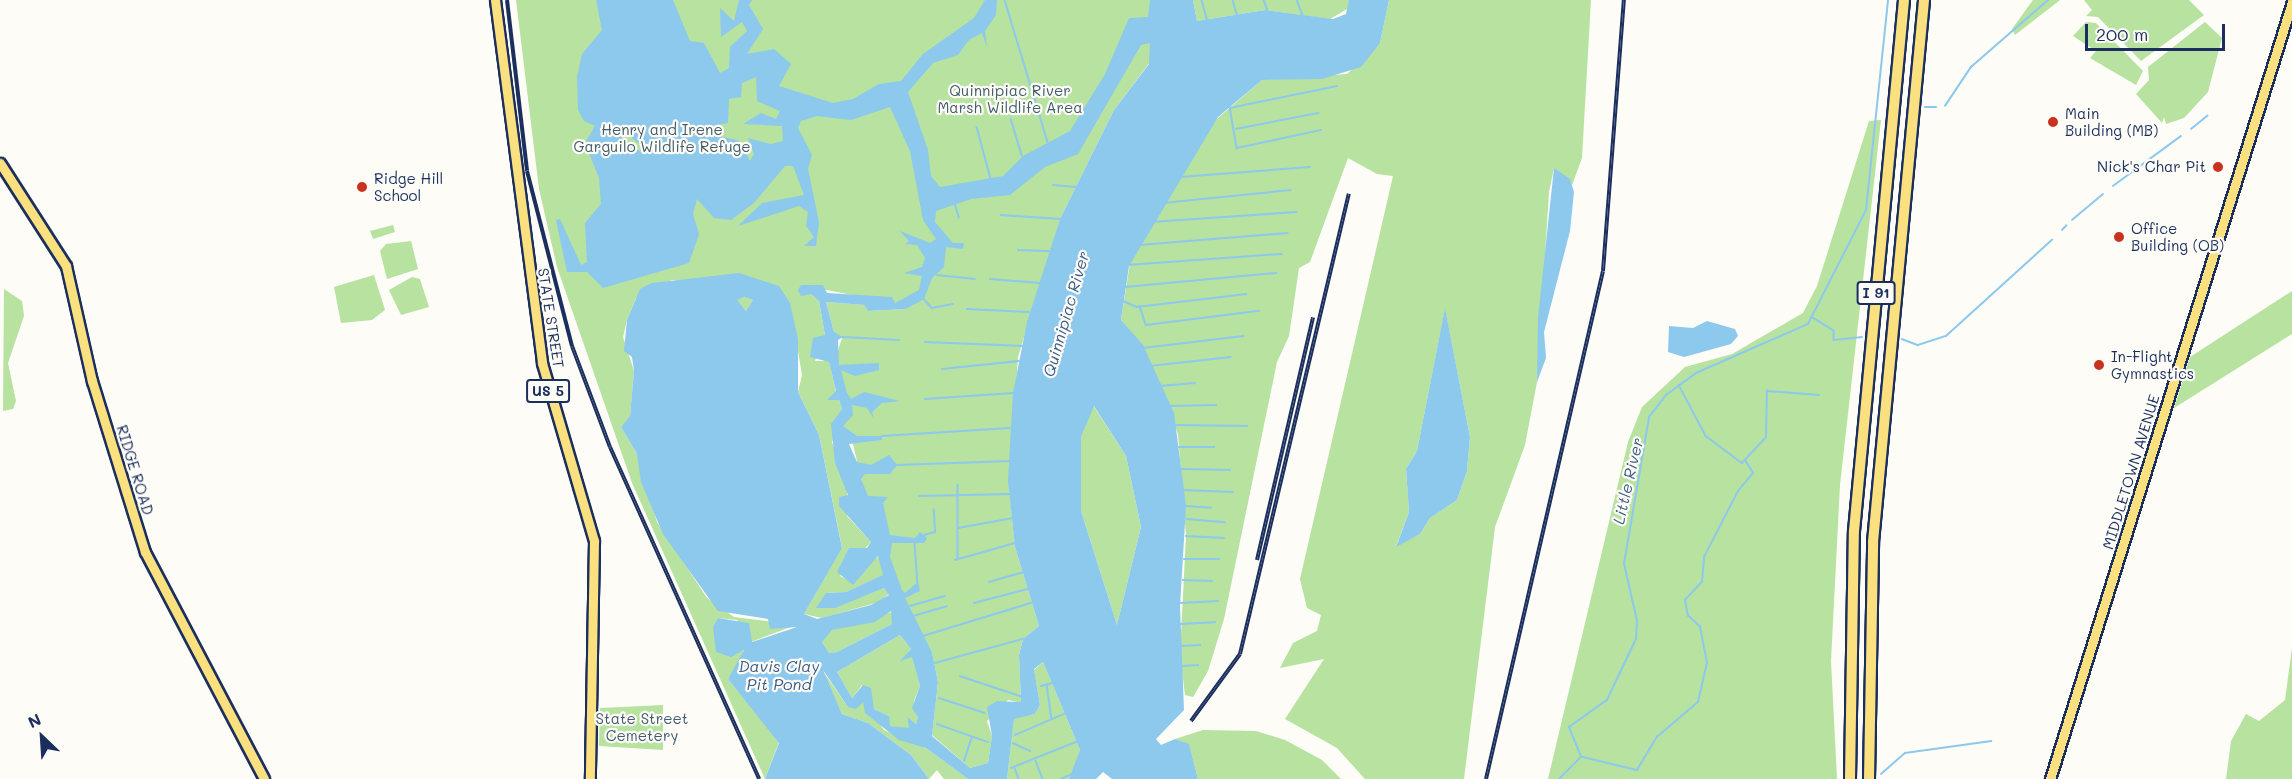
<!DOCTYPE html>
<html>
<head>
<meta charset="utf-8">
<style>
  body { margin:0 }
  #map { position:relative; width:2292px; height:779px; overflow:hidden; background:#fdfcf7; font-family:Mali,sans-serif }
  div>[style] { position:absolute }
  .green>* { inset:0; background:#b7e29f }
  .water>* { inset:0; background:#8dc8ed }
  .stream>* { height:1.5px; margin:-0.75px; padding:0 0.75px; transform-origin:0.75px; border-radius:0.75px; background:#8dc8ed }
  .roads { filter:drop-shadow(2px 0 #1b2f5e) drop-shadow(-2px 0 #1b2f5e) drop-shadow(0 2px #1b2f5e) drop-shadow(0 -2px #1b2f5e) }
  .major>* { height:9px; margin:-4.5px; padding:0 4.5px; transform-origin:4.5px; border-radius:4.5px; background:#fbe080 }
  .highway>* { height:10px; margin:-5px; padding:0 5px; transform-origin:5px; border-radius:5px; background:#fbe080 }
  .rail>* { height:4px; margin-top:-2px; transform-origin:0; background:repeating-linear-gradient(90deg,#fdfcf7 0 4.5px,#1b2f5e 0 9px); box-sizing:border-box; border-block:2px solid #1b2f5e }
  .dots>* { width:16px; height:16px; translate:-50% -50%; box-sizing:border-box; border:3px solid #fdfcf7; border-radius:50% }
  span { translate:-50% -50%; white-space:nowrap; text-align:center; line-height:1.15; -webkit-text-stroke:4.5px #fdfcf7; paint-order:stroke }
  .shield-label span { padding:2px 4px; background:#fdfcf7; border:2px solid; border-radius:4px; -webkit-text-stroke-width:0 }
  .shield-label { font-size:14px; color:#1b2f5e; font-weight:700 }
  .park-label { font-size:15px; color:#425c6e }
  .poi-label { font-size:15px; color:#1b2f5e }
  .left { translate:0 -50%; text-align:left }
  .right { translate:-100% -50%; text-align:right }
  .street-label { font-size:15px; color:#1b2f5e }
  .water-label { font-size:16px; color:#3d5d89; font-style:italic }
  .north { position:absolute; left:12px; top:707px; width:60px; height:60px; -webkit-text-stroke:4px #fdfcf7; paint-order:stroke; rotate:335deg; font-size:16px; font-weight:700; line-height:24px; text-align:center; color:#1b2f5e }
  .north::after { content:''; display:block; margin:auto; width:21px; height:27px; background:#1b2f5e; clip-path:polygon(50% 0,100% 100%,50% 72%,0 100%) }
  .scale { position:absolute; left:2085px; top:24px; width:140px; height:27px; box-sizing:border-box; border:3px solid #1b2f5e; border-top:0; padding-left:8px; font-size:18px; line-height:21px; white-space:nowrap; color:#1b2f5e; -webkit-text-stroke:4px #fdfcf7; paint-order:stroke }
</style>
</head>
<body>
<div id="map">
  <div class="green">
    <div style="clip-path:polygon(evenodd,516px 0,1150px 0,1150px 62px,1114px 110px,1060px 219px,1018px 357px,1009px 487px,1015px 547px,1039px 626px,1023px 639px,1019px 655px,1021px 703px,1008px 700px,987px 721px,992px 736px,988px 763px,970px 768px,932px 735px,938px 682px,932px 652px,912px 614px,895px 616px,892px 624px,837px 652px,829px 653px,822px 642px,821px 636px,832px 630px,895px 611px,884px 575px,846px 592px,826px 593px,853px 600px,884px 588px,889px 594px,879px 602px,822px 618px,804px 614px,842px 547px,819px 435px,798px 392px,802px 375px,792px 314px,701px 281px,672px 280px,636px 298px,627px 320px,623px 337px,634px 371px,630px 417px,621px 427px,637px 454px,657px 522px,707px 598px,734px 617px,796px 625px,751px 642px,737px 620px,718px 618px,735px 655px,742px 648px,744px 654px,728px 679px,779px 742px,765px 779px,632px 483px,557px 267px,539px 189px,516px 0,801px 285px,894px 303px,919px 301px,906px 309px,868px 311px,864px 305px,826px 302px,834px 332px,842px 338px,835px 360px,848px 420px,842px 426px,853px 444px,879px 556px,848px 580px,840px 576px,871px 542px,847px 516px,847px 486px,832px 442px,842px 409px,839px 400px,828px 400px,836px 392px,829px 361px,815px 361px,825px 335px,819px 301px,801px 285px)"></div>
    <div style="clip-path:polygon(1193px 0,1349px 0,1349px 8px,1330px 19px,1265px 10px,1197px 21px)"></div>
    <div style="clip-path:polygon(evenodd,1389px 0,1591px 0,1582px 158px,1572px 185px,1554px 168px,1549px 192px,1537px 382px,1525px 445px,1495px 527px,1464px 779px,1365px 779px,1337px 748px,1285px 719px,1324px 659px,1280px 668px,1293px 643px,1317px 631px,1321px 615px,1307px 608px,1300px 579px,1393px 176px,1377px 174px,1348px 158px,1310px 262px,1299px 268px,1289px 336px,1277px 362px,1224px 619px,1208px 671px,1193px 697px,1185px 695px,1180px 654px,1186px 536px,1178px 434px,1144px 348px,1121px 320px,1130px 263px,1211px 124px,1262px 80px,1347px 74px,1380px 43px,1389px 0,1445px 309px,1470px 437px,1467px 471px,1457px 500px,1430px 518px,1420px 534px,1396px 546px,1409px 512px,1406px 469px,1417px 451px,1445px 309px)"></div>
    <div style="clip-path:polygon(2033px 0,2060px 0,2015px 35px,2012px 29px)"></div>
    <div style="clip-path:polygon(2084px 0,2189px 0,2204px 15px,2141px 61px,2098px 17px,2086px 16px,2092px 10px)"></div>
    <div style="clip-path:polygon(2086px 22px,2096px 23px,2143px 71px,2136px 85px,2090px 58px,2096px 51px,2073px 36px)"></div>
    <div style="clip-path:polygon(2205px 22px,2222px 38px,2208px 92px,2184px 118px,2166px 124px,2164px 117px,2162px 123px,2136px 94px,2149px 80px,2148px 67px)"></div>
    <div style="clip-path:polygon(1881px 120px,1840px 485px,1831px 661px,1837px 779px,1548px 779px,1628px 442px,1642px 407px,1685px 367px,1732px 354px,1803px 313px,1817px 286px,1869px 121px)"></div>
    <div style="clip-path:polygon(393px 225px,395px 232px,373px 239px,370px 231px)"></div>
    <div style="clip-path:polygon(411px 241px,418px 269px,387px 279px,380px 251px,386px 244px)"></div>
    <div style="clip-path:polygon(374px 275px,385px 310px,372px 320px,341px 323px,334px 287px)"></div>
    <div style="clip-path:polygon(412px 277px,420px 279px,429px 307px,401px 315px,389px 290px)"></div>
    <div style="clip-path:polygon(4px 289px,22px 301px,24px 316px,8px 363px,16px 401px,13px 409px,3px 411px)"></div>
    <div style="clip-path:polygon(2292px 291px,2292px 334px,2174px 408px,2190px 357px)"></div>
    <div style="clip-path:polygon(744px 297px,753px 300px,746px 311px,736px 300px)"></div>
    <div style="clip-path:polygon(1093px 405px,1126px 456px,1141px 527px,1117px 625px,1081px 511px,1081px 437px)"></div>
    <div style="clip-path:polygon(900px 635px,911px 649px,902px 660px,912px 656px,920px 686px,914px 701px,918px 717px,916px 724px,907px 718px,910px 729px,889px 726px,889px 716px,874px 709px,862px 685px,852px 698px,837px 672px)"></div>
    <div style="clip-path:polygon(2292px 648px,2292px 779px,2226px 779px,2231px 741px,2246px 714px,2259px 721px,2285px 700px)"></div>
    <div style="clip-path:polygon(1043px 662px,1080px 750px,1075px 769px,1069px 779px,1007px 779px,1014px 718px,1035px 714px,1040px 705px,1034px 670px)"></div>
    <div style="clip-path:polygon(822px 670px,848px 707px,863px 701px,884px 730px,926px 748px,968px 779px,944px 779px,937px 770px,929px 779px,911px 755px,868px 723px,842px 714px)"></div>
    <div style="clip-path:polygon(663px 705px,663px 750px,599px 746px,600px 708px)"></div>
    <div style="clip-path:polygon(1203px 730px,1256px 731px,1285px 740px,1322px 760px,1341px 779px,1198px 779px,1189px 745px,1175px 739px)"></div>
  </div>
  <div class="water">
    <div style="clip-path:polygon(evenodd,596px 0,673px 0,690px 41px,704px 43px,720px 73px,729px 68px,730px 47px,747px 31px,742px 22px,721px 37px,720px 8px,734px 21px,739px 0,752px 0,749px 5px,763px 29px,747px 54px,774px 49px,791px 64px,779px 86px,833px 103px,853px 99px,879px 84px,901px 81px,923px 54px,974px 18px,985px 0,997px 0,996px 15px,985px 31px,987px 47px,982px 33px,969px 40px,958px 55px,933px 63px,908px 92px,928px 150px,931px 176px,940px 187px,1003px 176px,1023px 156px,1070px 131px,1105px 74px,1129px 18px,1148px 17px,1150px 0,1193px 0,1197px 21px,1265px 10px,1333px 19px,1346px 14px,1349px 0,1389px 0,1380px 43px,1361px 67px,1322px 79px,1262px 80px,1218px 117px,1129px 266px,1121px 320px,1143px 345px,1174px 413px,1186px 506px,1180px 606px,1184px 710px,1156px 739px,1161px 745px,1175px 739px,1189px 744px,1198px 779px,1112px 779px,1103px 772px,1096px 779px,1069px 779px,1080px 750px,1043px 662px,1034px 669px,1040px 705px,1035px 714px,1014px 719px,1007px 779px,968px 779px,926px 748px,899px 740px,865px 713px,863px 702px,856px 709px,848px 707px,823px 670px,842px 714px,868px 723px,911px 755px,929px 779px,765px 779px,779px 743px,728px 679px,744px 650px,731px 657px,716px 652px,713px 627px,718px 618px,749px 623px,752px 642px,797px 627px,770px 629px,768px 619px,718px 611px,663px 534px,641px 482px,637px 454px,621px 427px,630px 416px,634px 371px,632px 357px,624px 351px,627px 320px,640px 289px,652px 283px,739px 273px,779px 286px,790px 303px,798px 339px,798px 392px,819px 435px,842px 548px,804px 614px,817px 619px,871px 605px,889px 595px,884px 588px,835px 608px,816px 608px,826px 593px,846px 592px,883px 575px,878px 556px,853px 585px,837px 572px,849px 548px,867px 548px,871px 542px,839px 506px,839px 497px,848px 495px,835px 463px,831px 424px,842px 409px,839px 400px,827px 400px,836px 391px,829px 362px,810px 357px,813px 338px,825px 335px,819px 301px,811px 294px,801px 296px,798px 290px,801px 285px,823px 285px,827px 293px,892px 297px,895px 303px,919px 290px,922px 276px,904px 273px,922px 267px,925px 258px,917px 245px,905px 244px,909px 241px,900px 231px,930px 243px,936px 239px,923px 220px,910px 151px,890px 107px,851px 120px,817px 116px,801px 121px,798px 128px,812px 155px,808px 169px,819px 222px,816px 246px,804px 246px,814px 237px,806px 226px,808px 212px,799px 206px,738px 226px,762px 203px,804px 195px,793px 166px,785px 166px,754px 203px,731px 220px,714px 218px,697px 199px,693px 214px,699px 234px,689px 263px,603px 288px,587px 272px,567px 272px,556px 220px,560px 219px,581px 265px,587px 262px,585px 223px,601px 204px,599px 178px,585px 143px,595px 126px,584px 121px,578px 110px,577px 77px,582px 54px,602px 30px,596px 0,1150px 43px,1149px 64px,1114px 110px,1060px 219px,1027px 322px,1013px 393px,1008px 481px,1015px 547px,1039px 626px,1023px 639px,1019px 655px,1021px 702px,997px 701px,987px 707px,992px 736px,988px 763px,970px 768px,932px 736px,938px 682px,932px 652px,905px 598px,920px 591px,918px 582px,905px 593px,902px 590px,890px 557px,892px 543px,924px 543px,927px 538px,920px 532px,915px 538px,890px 535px,883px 503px,888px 497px,868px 496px,861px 479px,865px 474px,890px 474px,897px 465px,889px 455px,871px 465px,857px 462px,849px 444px,882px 440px,882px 436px,857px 436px,843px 426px,853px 415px,852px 405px,867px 408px,874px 419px,872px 412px,882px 403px,900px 401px,864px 392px,851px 399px,847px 393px,841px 370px,855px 376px,879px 370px,879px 363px,839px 365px,838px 340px,843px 337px,834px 332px,826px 302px,864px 305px,868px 311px,906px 309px,924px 299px,932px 278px,944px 267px,946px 247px,963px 249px,964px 243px,953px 243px,935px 222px,936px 211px,971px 199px,1010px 195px,1045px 167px,1078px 154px,1141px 45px,1150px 43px,596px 0,756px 77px,757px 101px,780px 111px,776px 119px,761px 113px,743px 124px,782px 126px,783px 141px,771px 144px,748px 138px,754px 154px,750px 161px,740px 141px,707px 133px,693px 136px,695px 129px,728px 123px,729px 99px,741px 97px,742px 83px,756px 77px,596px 0,617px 127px,649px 151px,662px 154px,641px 152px,613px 131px,617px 127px,596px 0,744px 297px,753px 300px,746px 311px,737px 300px,744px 297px,596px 0,1094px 406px,1126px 456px,1141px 527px,1117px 625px,1081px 511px,1081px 437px,1094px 406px,596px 0,891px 611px,892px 624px,837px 652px,829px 653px,822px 642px,832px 630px,875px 622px,891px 611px,596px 0,900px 635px,911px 649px,900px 661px,912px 657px,920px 686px,912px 708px,918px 717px,916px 724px,907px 717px,909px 728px,890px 726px,889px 716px,874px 709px,871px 688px,863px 685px,852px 698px,837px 672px,900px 635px)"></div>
    <div style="clip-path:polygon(1554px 168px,1570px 179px,1574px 192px,1570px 231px,1544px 332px,1546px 358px,1537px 382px,1538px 318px)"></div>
    <div style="clip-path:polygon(1445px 308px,1470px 437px,1467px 471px,1457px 500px,1430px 518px,1420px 534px,1396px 547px,1409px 512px,1406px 469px,1417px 451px)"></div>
    <div style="clip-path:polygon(1707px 321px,1735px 329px,1738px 336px,1731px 344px,1684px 357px,1668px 352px,1669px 326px,1693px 328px)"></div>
  </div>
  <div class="stream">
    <div style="left:1005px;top:0;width:152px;rotate:73.2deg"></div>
    <div style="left:1202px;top:0;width:20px;rotate:75deg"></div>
    <div style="left:1233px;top:0;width:15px;rotate:74deg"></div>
    <div style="left:1264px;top:0;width:12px;rotate:70deg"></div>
    <div style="left:1297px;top:0;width:17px;rotate:69deg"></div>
    <div style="left:1945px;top:106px;width:47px;rotate:-56.3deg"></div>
    <div style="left:1971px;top:67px;width:102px;rotate:-41deg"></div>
    <div style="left:1230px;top:107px;width:42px;rotate:80.3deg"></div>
    <div style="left:1237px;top:148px;width:86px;rotate:-12.1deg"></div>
    <div style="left:1925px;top:107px;width:11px"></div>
    <div style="left:1230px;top:108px;width:109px;rotate:-11.6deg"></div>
    <div style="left:1011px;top:119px;width:38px;rotate:73deg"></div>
    <div style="left:977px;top:127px;width:54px;rotate:74.9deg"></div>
    <div style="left:1236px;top:129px;width:84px;rotate:-11deg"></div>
    <div style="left:2191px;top:129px;width:21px;rotate:-39deg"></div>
    <div style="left:1180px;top:177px;width:130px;rotate:-4.4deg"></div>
    <div style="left:1053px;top:185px;width:23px;rotate:5deg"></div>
    <div style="left:2113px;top:186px;width:84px;rotate:-36.3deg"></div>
    <div style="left:955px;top:203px;width:15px;rotate:74deg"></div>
    <div style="left:1163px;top:203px;width:128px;rotate:-5.8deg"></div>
    <div style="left:1001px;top:215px;width:59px;rotate:3.9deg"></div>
    <div style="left:2072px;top:220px;width:40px;rotate:-40deg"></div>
    <div style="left:1151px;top:222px;width:146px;rotate:-3.9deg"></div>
    <div style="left:2062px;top:230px;width:6px;rotate:-45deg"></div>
    <div style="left:1139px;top:245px;width:149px;rotate:-4.6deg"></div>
    <div style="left:1018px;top:250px;width:35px;rotate:2deg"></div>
    <div style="left:1127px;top:265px;width:155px;rotate:-4.1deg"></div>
    <div style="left:937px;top:275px;width:38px;rotate:6deg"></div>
    <div style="left:990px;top:279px;width:50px;rotate:4.6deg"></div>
    <div style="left:1125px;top:287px;width:152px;rotate:-5.3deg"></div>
    <div style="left:924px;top:299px;width:12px;rotate:48deg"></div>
    <div style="left:932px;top:308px;width:21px;rotate:-11deg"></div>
    <div style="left:1123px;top:301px;width:15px;rotate:23deg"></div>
    <div style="left:1137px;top:307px;width:110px;rotate:-6.8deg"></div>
    <div style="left:1140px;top:306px;width:20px;rotate:72deg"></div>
    <div style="left:1146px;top:325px;width:114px;rotate:-7.1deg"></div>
    <div style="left:967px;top:309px;width:62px;rotate:2.8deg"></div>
    <div style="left:1812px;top:317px;width:26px;rotate:32deg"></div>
    <div style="left:1834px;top:331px;width:9px;rotate:90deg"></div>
    <div style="left:1834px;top:340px;width:28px;rotate:-6deg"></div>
    <div style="left:843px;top:337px;width:56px;rotate:3.1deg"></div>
    <div style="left:1902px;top:339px;width:17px;rotate:21deg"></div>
    <div style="left:1918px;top:345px;width:29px;rotate:-18deg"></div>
    <div style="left:1946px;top:336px;width:143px;rotate:-42.2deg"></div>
    <div style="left:925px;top:342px;width:98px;rotate:2.3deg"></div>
    <div style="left:1143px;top:348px;width:101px;rotate:-6.8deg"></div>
    <div style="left:1150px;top:366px;width:81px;rotate:-6.4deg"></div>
    <div style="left:942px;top:369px;width:77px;rotate:-5.9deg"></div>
    <div style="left:1679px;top:385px;width:58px;rotate:62.1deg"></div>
    <div style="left:1706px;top:436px;width:45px;rotate:36.9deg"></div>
    <div style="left:1742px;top:463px;width:35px;rotate:-47deg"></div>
    <div style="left:1766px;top:437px;width:46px;rotate:-88.8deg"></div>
    <div style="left:1767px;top:391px;width:52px;rotate:4.4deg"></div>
    <div style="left:1160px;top:386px;width:35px;rotate:-5deg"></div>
    <div style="left:925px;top:399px;width:88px;rotate:-3.9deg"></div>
    <div style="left:1169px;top:406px;width:47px;rotate:-1.2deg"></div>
    <div style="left:1176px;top:425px;width:71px;rotate:0.8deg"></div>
    <div style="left:882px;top:436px;width:128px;rotate:-3.6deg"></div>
    <div style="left:1179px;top:447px;width:35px"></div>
    <div style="left:897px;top:465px;width:113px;rotate:-2deg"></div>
    <div style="left:1182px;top:469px;width:48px;rotate:1.2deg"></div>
    <div style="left:958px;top:485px;width:73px;rotate:90deg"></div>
    <div style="left:1183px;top:490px;width:50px;rotate:2.3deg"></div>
    <div style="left:919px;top:496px;width:92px;rotate:-1.2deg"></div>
    <div style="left:1185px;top:506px;width:26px;rotate:4deg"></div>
    <div style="left:1187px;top:519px;width:38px;rotate:5deg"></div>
    <div style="left:958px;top:528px;width:56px;rotate:-10.3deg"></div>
    <div style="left:924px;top:535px;width:11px;rotate:-15deg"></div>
    <div style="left:935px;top:532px;width:22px;rotate:-93deg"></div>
    <div style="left:1186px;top:536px;width:38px;rotate:3deg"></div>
    <div style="left:915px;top:543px;width:39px;rotate:86deg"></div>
    <div style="left:1184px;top:559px;width:35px"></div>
    <div style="left:955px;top:560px;width:62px;rotate:-15.8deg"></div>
    <div style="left:1183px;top:580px;width:29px;rotate:2deg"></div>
    <div style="left:989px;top:582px;width:35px;rotate:-16deg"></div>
    <div style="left:974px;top:603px;width:56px;rotate:-14.5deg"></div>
    <div style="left:1180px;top:603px;width:38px;rotate:-3deg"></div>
    <div style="left:910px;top:606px;width:36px;rotate:-16deg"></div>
    <div style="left:913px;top:616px;width:35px;rotate:-16deg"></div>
    <div style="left:1180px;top:624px;width:35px;rotate:-3deg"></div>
    <div style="left:923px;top:636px;width:113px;rotate:-17deg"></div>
    <div style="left:1180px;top:646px;width:20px;rotate:-3deg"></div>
    <div style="left:935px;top:663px;width:91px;rotate:-15.3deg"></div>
    <div style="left:1181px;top:666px;width:17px;rotate:-3deg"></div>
    <div style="left:960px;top:676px;width:66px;rotate:18.4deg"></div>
    <div style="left:1047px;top:684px;width:34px;rotate:82deg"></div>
    <div style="left:1041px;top:686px;width:12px;rotate:-14deg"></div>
    <div style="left:939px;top:698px;width:48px;rotate:18.1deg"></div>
    <div style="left:937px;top:724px;width:54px;rotate:19.4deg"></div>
    <div style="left:1015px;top:735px;width:56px;rotate:-23.3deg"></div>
    <div style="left:1013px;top:743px;width:19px;rotate:25deg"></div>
    <div style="left:1583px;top:757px;width:56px;rotate:13.5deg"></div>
    <div style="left:1637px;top:770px;width:39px;rotate:-59deg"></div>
    <div style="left:1657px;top:737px;width:54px;rotate:-40.5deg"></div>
    <div style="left:1698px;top:702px;width:40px;rotate:-77deg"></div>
    <div style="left:1707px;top:663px;width:37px;rotate:-101deg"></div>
    <div style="left:1700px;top:627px;width:16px;rotate:-137deg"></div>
    <div style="left:1688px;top:616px;width:16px;rotate:-101deg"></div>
    <div style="left:1685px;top:600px;width:25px;rotate:-47deg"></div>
    <div style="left:1702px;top:582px;width:25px;rotate:-85deg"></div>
    <div style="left:1704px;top:557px;width:74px;rotate:-62.7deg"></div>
    <div style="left:1738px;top:491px;width:23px;rotate:-50deg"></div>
    <div style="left:1753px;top:473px;width:15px;rotate:-122deg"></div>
    <div style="left:964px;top:761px;width:25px;rotate:-72deg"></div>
    <div style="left:1036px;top:761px;width:19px;rotate:69deg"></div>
    <div style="left:1011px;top:768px;width:70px;rotate:-21.8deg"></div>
    <div style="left:1015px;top:768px;width:12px;rotate:70deg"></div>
    <div style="left:1881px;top:774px;width:32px;rotate:-41deg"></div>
    <div style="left:1905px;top:753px;width:87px;rotate:-7.9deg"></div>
    <div style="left:1061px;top:779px;width:12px;rotate:-24deg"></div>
    <div style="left:1559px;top:779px;width:31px;rotate:-45deg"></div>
    <div style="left:1581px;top:757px;width:32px;rotate:-112deg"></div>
    <div style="left:1569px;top:727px;width:47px;rotate:-35.4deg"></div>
    <div style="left:1607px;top:700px;width:68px;rotate:-64.6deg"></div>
    <div style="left:1636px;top:639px;width:18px;rotate:-87deg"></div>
    <div style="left:1637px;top:621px;width:58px;rotate:-102.8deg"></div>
    <div style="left:1624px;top:564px;width:149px;rotate:-80.3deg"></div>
    <div style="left:1649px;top:417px;width:28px;rotate:-52deg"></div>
    <div style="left:1666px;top:395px;width:37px;rotate:-36deg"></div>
    <div style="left:1696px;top:373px;width:122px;rotate:-23.6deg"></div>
    <div style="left:1808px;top:324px;width:128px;rotate:-63deg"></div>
    <div style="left:1866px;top:210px;width:211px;rotate:-84deg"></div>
  </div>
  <div class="roads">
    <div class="major">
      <div style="left:495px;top:0;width:366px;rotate:82.6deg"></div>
      <div style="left:542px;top:363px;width:185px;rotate:73.7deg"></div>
      <div style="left:594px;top:541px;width:238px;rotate:91deg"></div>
      <div style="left:0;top:163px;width:122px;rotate:57.3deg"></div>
      <div style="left:66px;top:266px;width:118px;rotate:77.3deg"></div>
      <div style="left:92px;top:381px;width:179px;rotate:72.8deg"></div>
      <div style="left:145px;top:552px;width:256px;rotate:62.3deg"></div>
      <div style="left:2050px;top:779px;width:814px;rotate:-72.7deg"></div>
    </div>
    <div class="highway">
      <div style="left:1850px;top:779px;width:248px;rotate:-89.1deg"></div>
      <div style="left:1854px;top:531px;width:533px;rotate:-84.62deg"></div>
      <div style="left:1869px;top:779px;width:237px;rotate:-89deg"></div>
      <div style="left:1873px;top:542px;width:544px;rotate:-84.62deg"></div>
    </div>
  </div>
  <div class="rail">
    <div style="left:507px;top:0;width:172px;rotate:83.3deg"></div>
    <div style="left:527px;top:171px;width:181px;rotate:75.6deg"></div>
    <div style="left:572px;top:346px;width:108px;rotate:69.4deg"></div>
    <div style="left:610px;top:447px;width:364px;rotate:65.8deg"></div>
    <div style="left:1257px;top:560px;width:249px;rotate:-77deg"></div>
    <div style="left:1191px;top:721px;width:83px;rotate:-53.8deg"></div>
    <div style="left:1240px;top:654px;width:473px;rotate:-76.7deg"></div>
    <div style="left:1486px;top:779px;width:521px;rotate:-77.03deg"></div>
    <div style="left:1603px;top:271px;width:272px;rotate:-85.6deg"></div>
  </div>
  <div class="dots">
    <div style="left:2053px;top:122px;background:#c8321e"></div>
    <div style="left:2218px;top:167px;background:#c8321e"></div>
    <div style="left:362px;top:187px;background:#c8321e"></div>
    <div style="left:2119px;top:237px;background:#c8321e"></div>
    <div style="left:2099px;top:365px;background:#c8321e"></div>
  </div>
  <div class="shield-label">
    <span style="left:1876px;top:293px">I 91</span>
    <span style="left:548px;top:391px">US 5</span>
  </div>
  <div class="park-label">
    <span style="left:1010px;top:99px">Quinnipiac River<br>Marsh Wildlife Area</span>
    <span style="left:662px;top:138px">Henry and Irene<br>Garguilo Wildlife Refuge</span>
    <span style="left:642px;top:727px">State Street<br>Cemetery</span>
  </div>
  <div class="poi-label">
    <span class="left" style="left:2065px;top:122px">Main<br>Building (MB)</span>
    <span class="right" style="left:2206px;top:167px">Nick's Char Pit</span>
    <span class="left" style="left:374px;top:187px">Ridge Hill<br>School</span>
    <span class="left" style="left:2131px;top:237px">Office<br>Building (OB)</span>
    <span class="left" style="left:2111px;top:365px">In-Flight<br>Gymnastics</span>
  </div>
  <div class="street-label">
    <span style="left:551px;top:318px;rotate:81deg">STATE STREET</span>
    <span style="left:135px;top:470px;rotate:73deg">RIDGE ROAD</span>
    <span style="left:2131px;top:472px;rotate:-73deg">MIDDLETOWN AVENUE</span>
  </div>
  <div class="water-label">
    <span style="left:1066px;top:314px;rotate:-74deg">Quinnipiac River</span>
    <span style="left:1628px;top:481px;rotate:-77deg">Little River</span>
    <span style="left:779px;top:675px">Davis Clay<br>Pit Pond</span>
  </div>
  <div class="north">N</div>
  <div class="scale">200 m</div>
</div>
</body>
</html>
